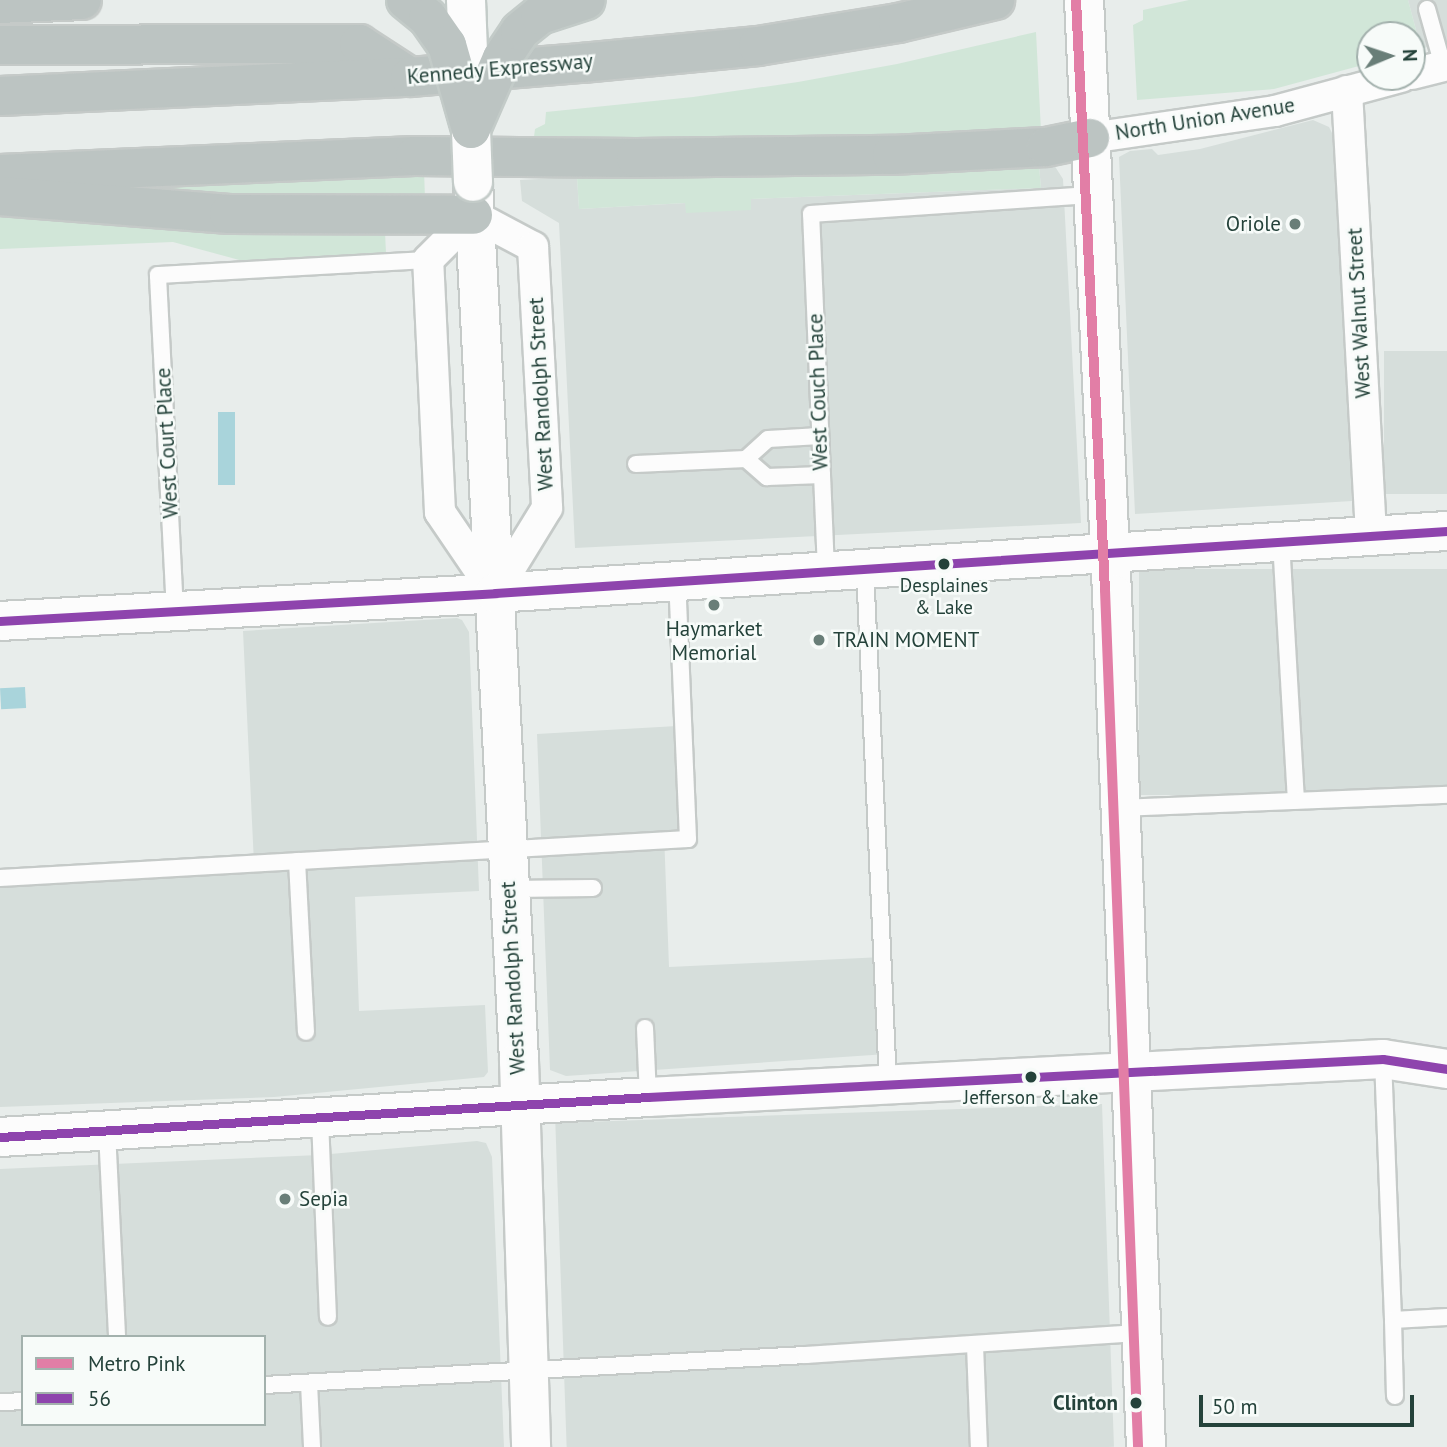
<!DOCTYPE html>
<html>
<head>
<meta charset="utf-8">
<style>
  body { margin:0 }
  #map { position:relative; width:1447px; height:1447px; overflow:hidden; background:#e8edeb; font-family:"PT Sans",sans-serif }
  div>[style] { position:absolute }
  .built>* { inset:0; background:#d6dedb; transform-origin:0 0 }
  .green>* { inset:0; background:#d1e6d8 }
  .water>* { inset:0; background:#a9d4db; transform-origin:0 0 }
  .roads { filter:drop-shadow(2px 0 #c5cac8) drop-shadow(-2px 0 #c5cac8) drop-shadow(0 2px #c5cac8) drop-shadow(0 -2px #c5cac8) }
  .service>* { height:16px; margin:-8px; padding:0 8px; transform-origin:8px; border-radius:8px; background:#fcfcfc }
  .minor>* { height:30px; margin:-15px; padding:0 15px; transform-origin:15px; border-radius:15px; background:#fcfcfc }
  .secondary>* { height:38px; margin:-19px; padding:0 19px; transform-origin:19px; border-radius:19px; background:#fcfcfc }
  .motorway>* { height:38px; margin:-19px; padding:0 19px; transform-origin:19px; border-radius:19px; background:#bcc4c2 }
  .bridges { filter:drop-shadow(2px 0 #c3cbc8) drop-shadow(-2px 0 #c3cbc8) drop-shadow(0 2px #c3cbc8) drop-shadow(0 -2px #c3cbc8) }
  .secondary-bridge>* { height:38px; margin:-19px; padding:0 19px; transform-origin:19px; border-radius:19px; background:#fcfcfc }
  .motorway-bridge>* { height:38px; margin:-19px; padding:0 19px; transform-origin:19px; border-radius:19px; background:#bcc4c2 }
  .bus-1>* { height:9px; margin:-4.5px; padding:0 4.5px; transform-origin:4.5px; border-radius:4.5px; background:#8e44ad }
  .metro-1>* { height:10px; margin:-5px; padding:0 5px; transform-origin:5px; border-radius:5px; background:#e27ea6 }
  .dots>* { width:19px; height:19px; translate:-50% -50%; box-sizing:border-box; border:4px solid #f7fbf9; border-radius:50% }
  span { translate:-50% -50%; white-space:nowrap; text-align:center; line-height:1.15; -webkit-text-stroke:5px #f7fbf9; paint-order:stroke }
  .bus-label { font-size:19px; color:#24423a }
  .street-label { font-size:21px; color:#24423a }
  .poi-label { font-size:21px; color:#24423a }
  .right { translate:-100% -50%; text-align:right }
  .left { translate:0 -50%; text-align:left }
  .stop-label { font-size:21px; color:#24423a; font-weight:700 }
  .legend { position:absolute; left:21px; top:1335px; width:245px; height:91px; box-sizing:border-box; background:#f7fbf9; border:2px solid #a3b1ad; margin:0; padding:9px 12px; list-style:none; font-size:21px; color:#24423a }
  .legend li { display:flex; align-items:center; gap:14px; height:35px }
  .legend b { width:35px; border:2px solid #a3b1ad }
  .north { position:absolute; left:1356px; top:21px; width:70px; height:70px; box-sizing:border-box; background:#f7fbf9; border:2px solid #a3b1ad; border-radius:50%; rotate:88deg; font-size:19px; font-weight:700; line-height:28px; text-align:center; color:#24423a }
  .north::after { content:''; display:block; margin:auto; width:24px; height:32px; background:#697e78; clip-path:polygon(50% 0,100% 100%,50% 72%,0 100%) }
  .scale { position:absolute; left:1199px; top:1395px; width:215px; height:32px; box-sizing:border-box; border:4px solid #24423a; border-top:0; padding-left:9px; font-size:21px; line-height:24px; white-space:nowrap; color:#24423a; -webkit-text-stroke:5px #f7fbf9; paint-order:stroke }
</style>
</head>
<body>
<div id="map">
  <div class="built">
    <div style="clip-path:polygon(1408px 0,1447px 0,1447px 41px,1421px 49px)"></div>
    <div style="clip-path:polygon(1313px 120px,1329px 127px,1337px 143px,1352px 501px,1135px 514px,1119px 157px,1130px 151px,1152px 149px,1158px 155px,1200px 149px)"></div>
    <div style="clip-path:polygon(1054px 165px,1063px 179px,1081px 523px,575px 548px,559px 223px,522px 201px,520px 180px,577px 177px,579px 209px,686px 203px,686px 212px,751px 209px,751px 199px,1041px 188px,1039px 166px)"></div>
    <div style="left:1447px;top:351px;width:143px;height:63px;rotate:90deg"></div>
    <div style="left:1447px;top:569px;width:226px;height:308px;rotate:90deg"></div>
    <div style="clip-path:polygon(457px 618px,462px 620px,469px 632px,479px 891px,355px 897px,359px 1011px,485px 1005px,488px 1072px,484px 1077px,274px 1097px,0 1107px,0 878px,254px 864px,243px 631px)"></div>
    <div style="clip-path:polygon(677px 726px,681px 831px,664px 833px,669px 967px,883px 957px,887px 1054px,566px 1076px,550px 1070px,537px 734px)"></div>
    <div style="left:1102px;top:1104px;width:343px;height:547px;rotate:88deg"></div>
    <div style="clip-path:polygon(evenodd,477px 1141px,486px 1143px,492px 1157px,504px 1447px,0 1447px,0 1169px,319px 1155px,477px 1141px,23px 1337px,264px 1337px,264px 1424px,23px 1424px,23px 1337px)"></div>
  </div>
  <div class="green">
    <div style="clip-path:polygon(1189px 0,1408px 0,1421px 49px,1412px 51px,1412px 35px,1370px 35px,1370px 63px,1274px 89px,1137px 100px,1133px 25px,1143px 20px,1143px 10px)"></div>
    <div style="clip-path:polygon(1036px 32px,1041px 131px,750px 142px,534px 137px,535px 129px,545px 124px,546px 112px,693px 97px,798px 82px,897px 64px)"></div>
    <div style="clip-path:polygon(1039px 166px,1041px 188px,751px 199px,751px 210px,686px 213px,685px 203px,579px 209px,577px 177px,934px 174px)"></div>
    <div style="clip-path:polygon(424px 171px,425px 198px,211px 196px,109px 184px)"></div>
    <div style="clip-path:polygon(0 213px,385px 232px,386px 253px,243px 261px,173px 242px,0 249px)"></div>
  </div>
  <div class="water">
    <div style="left:218px;top:412px;width:17px;height:73px"></div>
    <div style="left:25px;top:687px;width:21px;height:25px;rotate:87deg"></div>
  </div>
  <div class="roads">
    <div class="service">
      <div style="left:1427px;top:9px;width:59px;rotate:74.3deg"></div>
      <div style="left:820px;top:436px;width:52px;rotate:176.7deg"></div>
      <div style="left:768px;top:439px;width:30px;rotate:138deg"></div>
      <div style="left:746px;top:459px;width:28px;rotate:41deg"></div>
      <div style="left:767px;top:477px;width:55px;rotate:-2.1deg"></div>
      <div style="left:636px;top:464px;width:110px;rotate:-2.6deg"></div>
      <div style="left:1281px;top:541px;width:260px;rotate:86.7deg"></div>
      <div style="left:865px;top:568px;width:517px;rotate:87.45deg"></div>
      <div style="left:826px;top:570px;width:356px;rotate:-92.4deg"></div>
      <div style="left:811px;top:214px;width:283px;rotate:-3.9deg"></div>
      <div style="left:175px;top:612px;width:337px;rotate:-92.9deg"></div>
      <div style="left:158px;top:275px;width:270px;rotate:-3.2deg"></div>
      <div style="left:1121px;top:808px;width:326px;rotate:-2.3deg"></div>
      <div style="left:297px;top:861px;width:171px;rotate:87deg"></div>
      <div style="left:0;top:878px;width:689px;rotate:-3.24deg"></div>
      <div style="left:688px;top:839px;width:258px;rotate:-92.4deg"></div>
      <div style="left:509px;top:889px;width:84px;rotate:-0.7deg"></div>
      <div style="left:645px;top:1028px;width:69px;rotate:87.5deg"></div>
      <div style="left:1383px;top:1059px;width:261px;rotate:87.8deg"></div>
      <div style="left:1393px;top:1320px;width:54px;rotate:-3.2deg"></div>
      <div style="left:320px;top:1119px;width:198px;rotate:87.7deg"></div>
      <div style="left:107px;top:1131px;width:206px;rotate:87.2deg"></div>
      <div style="left:1393px;top:1320px;width:76px;rotate:88.5deg"></div>
      <div style="left:975px;top:1345px;width:102px;rotate:87.8deg"></div>
      <div style="left:309px;top:1383px;width:64px;rotate:87.3deg"></div>
      <div style="left:264px;top:1385px;width:543px;rotate:-3.17deg"></div>
      <div style="left:806px;top:1355px;width:336px;rotate:-3.8deg"></div>
      <div style="left:0;top:1402px;width:23px;rotate:-2deg"></div>
    </div>
    <div class="minor">
      <div style="left:1412px;top:74px;width:36px;rotate:-14deg"></div>
      <div style="left:1347px;top:91px;width:445px;rotate:86.9deg"></div>
      <div style="left:1090px;top:138px;width:187px;rotate:-8.3deg"></div>
      <div style="left:1275px;top:111px;width:131px;rotate:-15.1deg"></div>
      <div style="left:473px;top:215px;width:68px;rotate:28.1deg"></div>
      <div style="left:533px;top:247px;width:261px;rotate:86.9deg"></div>
      <div style="left:547px;top:508px;width:100px;rotate:121.5deg"></div>
      <div style="left:495px;top:593px;width:98px;rotate:-124.2deg"></div>
      <div style="left:440px;top:512px;width:252px;rotate:-92.7deg"></div>
      <div style="left:428px;top:260px;width:64px;rotate:-45deg"></div>
    </div>
    <div class="secondary">
      <div style="left:1084px;top:0;width:595px;rotate:87.3deg"></div>
      <div style="left:1112px;top:594px;width:854px;rotate:87.72deg"></div>
      <div style="left:473px;top:182px;width:880px;rotate:87deg"></div>
      <div style="left:519px;top:1061px;width:386px;rotate:88.2deg"></div>
      <div style="left:0;top:621px;width:496px;rotate:-3.2deg"></div>
      <div style="left:495px;top:593px;width:954px;rotate:-3.73deg"></div>
      <div style="left:0;top:1137px;width:649px;rotate:-3.53deg"></div>
      <div style="left:648px;top:1097px;width:736px;rotate:-2.96deg"></div>
      <div style="left:1383px;top:1059px;width:65px;rotate:8.9deg"></div>
    </div>
    <div class="motorway">
      <div style="left:0;top:4px;width:82px;rotate:-2.8deg"></div>
      <div style="left:0;top:45px;width:359px;rotate:-0.2deg"></div>
      <div style="left:359px;top:44px;width:61px;rotate:32.9deg"></div>
      <div style="left:0;top:96px;width:410px;rotate:-2.7deg"></div>
      <div style="left:410px;top:77px;width:173px;rotate:-4.7deg"></div>
      <div style="left:582px;top:63px;width:177px;rotate:-5.5deg"></div>
      <div style="left:758px;top:46px;width:142px;rotate:-9.3deg"></div>
      <div style="left:898px;top:23px;width:100px;rotate:-13.3deg"></div>
      <div style="left:0;top:174px;width:415px;rotate:-2.5deg"></div>
      <div style="left:415px;top:156px;width:221px;rotate:0.5deg"></div>
      <div style="left:636px;top:158px;width:256px;rotate:-0.7deg"></div>
      <div style="left:892px;top:155px;width:154px;rotate:-3deg"></div>
      <div style="left:1046px;top:147px;width:45px;rotate:-11.6deg"></div>
      <div style="left:0;top:196px;width:230px;rotate:4.5deg"></div>
      <div style="left:229px;top:214px;width:244px;rotate:0.2deg"></div>
    </div>
  </div>
  <div class="bridges">
    <div class="secondary-bridge">
      <div style="left:466px;top:0;width:182px;rotate:87.8deg"></div>
    </div>
    <div class="motorway-bridge">
      <div style="left:406px;top:0;width:28px;rotate:39deg"></div>
      <div style="left:428px;top:18px;width:33px;rotate:55deg"></div>
      <div style="left:447px;top:45px;width:87px;rotate:74.1deg"></div>
      <div style="left:471px;top:129px;width:77px;rotate:-66.4deg"></div>
      <div style="left:502px;top:58px;width:32px;rotate:-56deg"></div>
      <div style="left:520px;top:31px;width:26px;rotate:-39deg"></div>
      <div style="left:540px;top:15px;width:48px;rotate:-18.1deg"></div>
    </div>
  </div>
  <div class="bus-1">
    <div style="left:0;top:621px;width:496px;rotate:-3.2deg"></div>
    <div style="left:495px;top:593px;width:954px;rotate:-3.73deg"></div>
    <div style="left:0;top:1137px;width:649px;rotate:-3.53deg"></div>
    <div style="left:648px;top:1097px;width:736px;rotate:-2.96deg"></div>
    <div style="left:1383px;top:1059px;width:65px;rotate:8.9deg"></div>
  </div>
  <div class="metro-1">
    <div style="left:1076px;top:0;width:591px;rotate:87.19deg"></div>
    <div style="left:1105px;top:590px;width:858px;rotate:87.79deg"></div>
  </div>
  <div class="dots">
    <div style="left:1295px;top:224px;background:#697e78"></div>
    <div style="left:944px;top:564px;background:#24423a"></div>
    <div style="left:714px;top:605px;background:#697e78"></div>
    <div style="left:819px;top:640px;background:#697e78"></div>
    <div style="left:1031px;top:1077px;background:#24423a"></div>
    <div style="left:285px;top:1199px;background:#697e78"></div>
    <div style="left:1136px;top:1403px;background:#24423a"></div>
  </div>
  <div class="bus-label">
    <span style="left:944px;top:597px">Desplaines<br>&amp; Lake</span>
    <span style="left:1031px;top:1098px">Jefferson &amp; Lake</span>
  </div>
  <div class="street-label">
    <span style="left:500px;top:69px;rotate:-5deg">Kennedy Expressway</span>
    <span style="left:1205px;top:119px;rotate:-9deg">North Union Avenue</span>
    <span style="left:1359px;top:313px;rotate:-93deg">West Walnut Street</span>
    <span style="left:818px;top:392px;rotate:-92deg">West Couch Place</span>
    <span style="left:541px;top:394px;rotate:-93deg">West Randolph Street</span>
    <span style="left:167px;top:443px;rotate:-93deg">West Court Place</span>
    <span style="left:513px;top:978px;rotate:-93deg">West Randolph Street</span>
  </div>
  <div class="poi-label">
    <span class="right" style="left:1281px;top:224px">Oriole</span>
    <span style="left:714px;top:641px">Haymarket<br>Memorial</span>
    <span class="left" style="left:833px;top:640px">TRAIN MOMENT</span>
    <span class="left" style="left:299px;top:1199px">Sepia</span>
  </div>
  <div class="stop-label">
    <span class="right" style="left:1118px;top:1403px">Clinton</span>
  </div>
  <ul class="legend">
  <li><b style="height:9px;background:#e27ea6"></b>Metro Pink</li>
  <li><b style="height:9px;background:#8e44ad"></b>56</li>
  </ul>
  <div class="north">N</div>
  <div class="scale">50 m</div>
</div>
</body>
</html>
